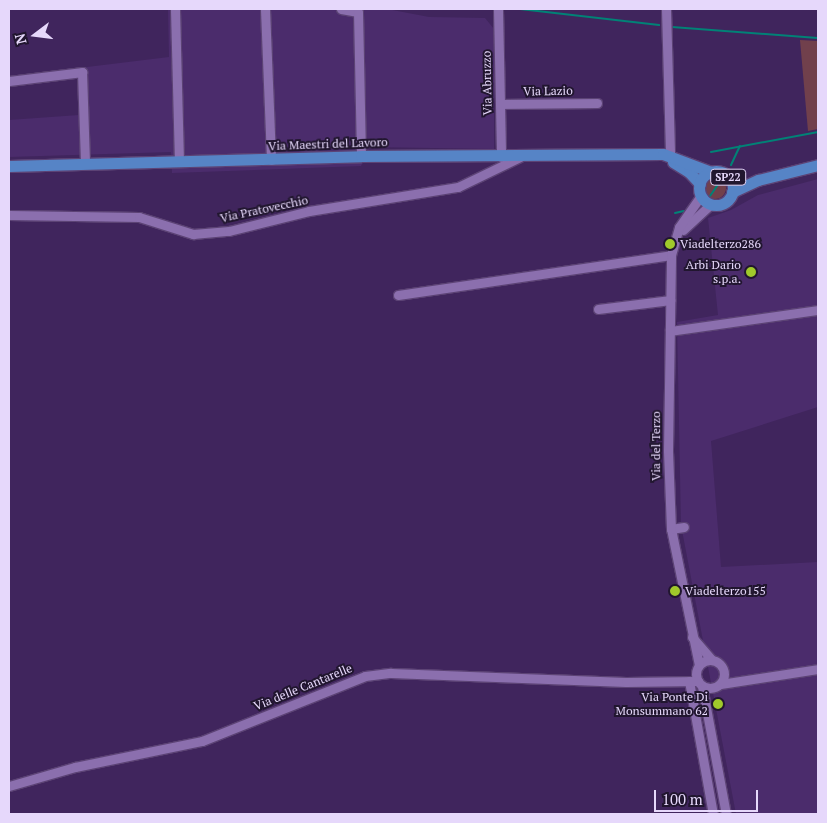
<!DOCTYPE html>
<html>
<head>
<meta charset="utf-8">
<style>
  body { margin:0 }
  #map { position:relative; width:827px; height:823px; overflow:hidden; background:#40255d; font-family:"PT Serif",serif }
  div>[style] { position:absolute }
  .built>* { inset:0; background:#4b2c6c }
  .green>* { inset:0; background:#71404c }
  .round { border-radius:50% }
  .stream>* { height:2px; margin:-1px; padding:0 1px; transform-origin:1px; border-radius:1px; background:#018276 }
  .roads { filter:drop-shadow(1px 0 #5c4375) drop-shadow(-1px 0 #5c4375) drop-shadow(0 1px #5c4375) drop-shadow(0 -1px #5c4375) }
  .minor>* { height:9px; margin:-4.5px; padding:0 4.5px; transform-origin:4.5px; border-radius:4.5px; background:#8b6fae }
  .minor>.ring { margin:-4.5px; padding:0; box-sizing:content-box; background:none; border:9px solid #8b6fae; border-radius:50% }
  .major>* { height:11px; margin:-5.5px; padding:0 5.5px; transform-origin:5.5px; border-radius:5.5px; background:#5684c6 }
  .major>.ring { margin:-5.5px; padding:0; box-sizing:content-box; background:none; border:11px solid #5684c6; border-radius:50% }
  .dots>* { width:14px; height:14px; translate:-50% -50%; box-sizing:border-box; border:2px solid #21162f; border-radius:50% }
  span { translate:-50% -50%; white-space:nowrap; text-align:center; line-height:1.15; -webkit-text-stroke:4px #21162f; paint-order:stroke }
  .shield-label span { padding:1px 4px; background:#21162f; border:1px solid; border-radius:4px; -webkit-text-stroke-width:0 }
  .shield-label { font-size:11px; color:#e6d8fb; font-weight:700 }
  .street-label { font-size:12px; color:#e6d8fb }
  .poi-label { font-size:12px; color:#e6d8fb }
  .left { translate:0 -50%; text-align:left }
  .right { translate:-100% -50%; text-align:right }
  .frame { position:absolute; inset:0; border:10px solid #e6d8fb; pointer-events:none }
  .north { position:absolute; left:10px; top:10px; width:50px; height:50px; -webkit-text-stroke:4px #21162f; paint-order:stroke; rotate:255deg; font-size:14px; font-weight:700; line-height:20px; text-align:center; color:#e6d8fb }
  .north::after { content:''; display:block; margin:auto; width:18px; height:22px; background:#e6d8fb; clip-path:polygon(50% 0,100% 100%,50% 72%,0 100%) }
  .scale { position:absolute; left:654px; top:790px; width:104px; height:22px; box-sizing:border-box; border:2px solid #e6d8fb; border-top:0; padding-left:6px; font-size:15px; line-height:18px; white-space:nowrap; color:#e6d8fb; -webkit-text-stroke:4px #21162f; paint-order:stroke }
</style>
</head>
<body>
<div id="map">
  <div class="built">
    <div style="clip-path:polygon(168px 9px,387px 9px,429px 17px,485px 18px,494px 29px,494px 149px,370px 147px,361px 166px,172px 173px,171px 152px,9px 157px,9px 120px,79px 115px,79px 68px,169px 57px)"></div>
    <div style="clip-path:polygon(818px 179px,818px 407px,711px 441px,721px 567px,818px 562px,818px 814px,736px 814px,681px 525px,677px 322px,718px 315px,708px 218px,731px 210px,758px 195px)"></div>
  </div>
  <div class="green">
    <div style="clip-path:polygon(800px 40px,818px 41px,818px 129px,808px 131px)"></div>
    <div class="round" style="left:704px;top:177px;width:22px;height:22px"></div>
  </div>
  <div class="stream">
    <div style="left:520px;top:9px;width:140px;rotate:6.6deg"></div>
    <div style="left:672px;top:27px;width:146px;rotate:4.3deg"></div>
    <div style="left:711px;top:152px;width:109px;rotate:-10.6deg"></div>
    <div style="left:731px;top:165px;width:21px;rotate:-65deg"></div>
    <div style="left:710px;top:196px;width:19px;rotate:-55deg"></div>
    <div style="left:675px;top:213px;width:9px;rotate:-13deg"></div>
  </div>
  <div class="roads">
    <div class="minor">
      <div style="left:175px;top:9px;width:152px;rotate:88.5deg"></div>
      <div style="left:265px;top:9px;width:151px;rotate:87.7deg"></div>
      <div style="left:341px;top:9px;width:17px;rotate:10deg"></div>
      <div style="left:358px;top:12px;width:144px;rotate:88.8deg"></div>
      <div style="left:498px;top:9px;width:148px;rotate:88.8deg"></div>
      <div style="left:666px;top:9px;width:146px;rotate:88.4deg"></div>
      <div style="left:9px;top:81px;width:74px;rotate:-7deg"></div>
      <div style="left:82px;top:72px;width:92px;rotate:88.1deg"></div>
      <div style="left:500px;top:104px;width:97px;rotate:-0.6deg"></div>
      <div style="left:9px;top:215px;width:130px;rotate:0.9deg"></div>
      <div style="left:139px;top:217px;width:57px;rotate:17.5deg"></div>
      <div style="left:193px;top:234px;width:36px;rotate:-5deg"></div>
      <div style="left:229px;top:231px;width:82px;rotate:-14deg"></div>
      <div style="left:309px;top:211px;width:151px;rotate:-9.2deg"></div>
      <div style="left:458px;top:187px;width:69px;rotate:-25.8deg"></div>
      <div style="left:683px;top:230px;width:38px;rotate:-43deg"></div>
      <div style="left:398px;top:295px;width:276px;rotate:-8.3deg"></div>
      <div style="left:598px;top:309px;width:73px;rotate:-7.1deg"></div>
      <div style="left:670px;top:331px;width:149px;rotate:-8.1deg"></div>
      <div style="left:671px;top:529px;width:13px;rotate:-9deg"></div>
      <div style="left:692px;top:637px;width:29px;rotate:49deg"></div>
      <div class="ring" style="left:696px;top:660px;width:19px;height:19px"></div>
      <div style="left:699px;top:665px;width:139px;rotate:-101.6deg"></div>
      <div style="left:671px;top:529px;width:79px;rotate:-92.2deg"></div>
      <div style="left:668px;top:450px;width:195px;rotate:-89.1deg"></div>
      <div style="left:671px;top:255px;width:29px;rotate:-74deg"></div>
      <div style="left:679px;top:227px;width:38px;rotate:-55deg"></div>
      <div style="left:689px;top:681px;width:135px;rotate:79.8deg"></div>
      <div style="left:720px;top:684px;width:99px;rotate:-8.7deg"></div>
      <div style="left:702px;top:686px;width:130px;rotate:79.4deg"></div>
      <div style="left:9px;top:786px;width:69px;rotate:-16.1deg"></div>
      <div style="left:75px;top:767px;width:130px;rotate:-11.6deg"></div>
      <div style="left:202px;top:741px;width:175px;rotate:-21.7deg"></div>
      <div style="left:365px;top:676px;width:26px;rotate:-7deg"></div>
      <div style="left:391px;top:673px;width:235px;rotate:2.2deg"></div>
      <div style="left:626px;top:682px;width:72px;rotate:-0.8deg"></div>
    </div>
    <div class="major">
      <div style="left:673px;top:162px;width:19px;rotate:32deg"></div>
      <div style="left:689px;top:172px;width:16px;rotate:47deg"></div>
      <div style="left:9px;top:166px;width:352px;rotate:-1.6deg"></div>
      <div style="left:361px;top:156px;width:302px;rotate:-0.4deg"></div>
      <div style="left:663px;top:154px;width:51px;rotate:20.6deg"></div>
      <div class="ring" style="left:699px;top:171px;width:23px;height:23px"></div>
      <div style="left:732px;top:192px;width:29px;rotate:-25deg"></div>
      <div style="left:758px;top:180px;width:62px;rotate:-14deg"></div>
    </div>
  </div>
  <div class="dots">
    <div style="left:670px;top:244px;background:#a0c92b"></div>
    <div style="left:751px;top:272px;background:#a0c92b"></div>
    <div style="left:675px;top:591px;background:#a0c92b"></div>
    <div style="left:718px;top:704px;background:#a0c92b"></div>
  </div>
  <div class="shield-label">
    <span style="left:728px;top:177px">SP22</span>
  </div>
  <div class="street-label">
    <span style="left:487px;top:83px;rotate:-91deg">Via Abruzzo</span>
    <span style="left:548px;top:91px;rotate:-1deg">Via Lazio</span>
    <span style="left:328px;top:144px;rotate:-2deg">Via Maestri del Lavoro</span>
    <span style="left:264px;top:209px;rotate:-12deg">Via Pratovecchio</span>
    <span style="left:656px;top:446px;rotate:-90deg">Via del Terzo</span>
    <span style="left:303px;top:687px;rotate:-22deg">Via delle Cantarelle</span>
  </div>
  <div class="poi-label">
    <span class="left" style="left:680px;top:244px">Viadelterzo286</span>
    <span class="right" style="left:741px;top:272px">Arbi Dario<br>s.p.a.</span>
    <span class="left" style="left:685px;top:591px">Viadelterzo155</span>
    <span class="right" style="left:708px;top:704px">Via Ponte Di<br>Monsummano 62</span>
  </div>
  <div class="frame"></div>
  <div class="north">N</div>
  <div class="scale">100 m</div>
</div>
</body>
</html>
